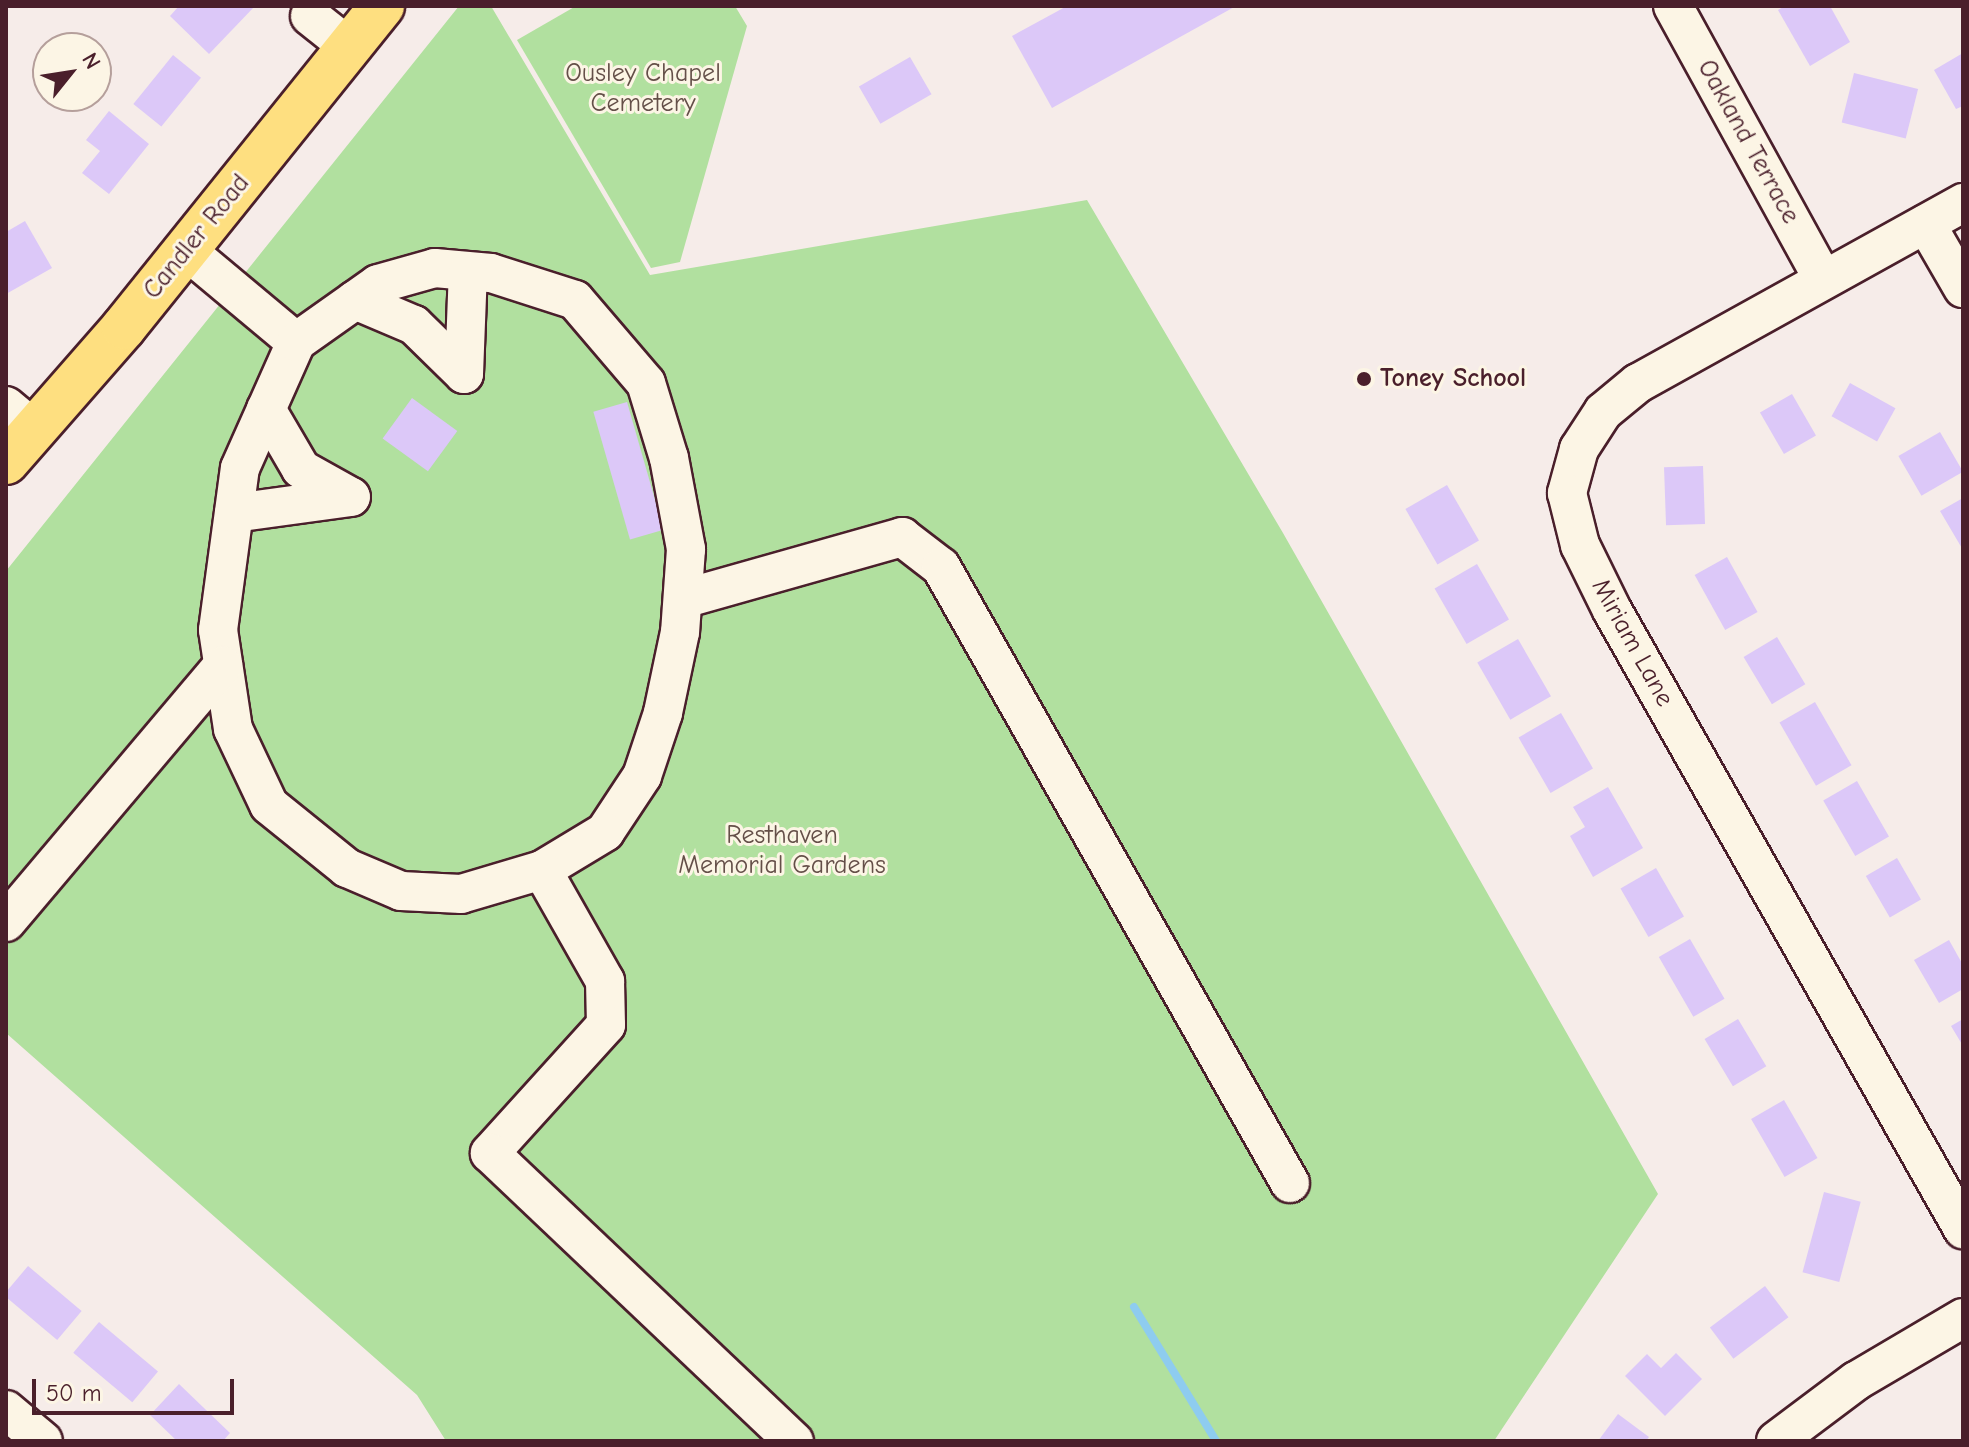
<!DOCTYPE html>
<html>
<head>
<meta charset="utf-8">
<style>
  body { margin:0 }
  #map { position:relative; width:1969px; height:1447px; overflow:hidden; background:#f6ece9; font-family:"Comic Neue",sans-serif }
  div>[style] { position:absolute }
  .green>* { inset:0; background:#b1e09f }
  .stream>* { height:8px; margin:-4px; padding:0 4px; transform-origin:4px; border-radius:4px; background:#8eccef }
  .building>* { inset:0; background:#dcc8f8; transform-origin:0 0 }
  .roads { filter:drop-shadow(2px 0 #4a1f2b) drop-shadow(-2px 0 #4a1f2b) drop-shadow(0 2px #4a1f2b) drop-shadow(0 -2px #4a1f2b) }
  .minor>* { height:38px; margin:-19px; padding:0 19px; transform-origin:19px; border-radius:19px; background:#fcf5e5 }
  .major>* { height:44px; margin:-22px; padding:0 22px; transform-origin:22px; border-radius:22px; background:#fedf80 }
  .dots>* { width:22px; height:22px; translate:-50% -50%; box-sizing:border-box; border:4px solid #fcf5e5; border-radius:50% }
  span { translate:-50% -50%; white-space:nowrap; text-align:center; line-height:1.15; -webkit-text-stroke:6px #fcf5e5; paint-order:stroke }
  .park-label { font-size:26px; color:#644f48 }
  .street-label { font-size:26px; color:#4a1f2b }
  .poi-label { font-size:26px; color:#4a1f2b; font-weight:700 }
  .left { translate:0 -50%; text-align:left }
  .frame { position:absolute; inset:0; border:8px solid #4a1f2b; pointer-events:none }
  .north { position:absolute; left:32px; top:32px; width:80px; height:80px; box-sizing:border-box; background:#fcf5e5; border:2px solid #b59f9b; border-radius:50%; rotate:60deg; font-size:22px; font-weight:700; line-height:32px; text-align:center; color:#4a1f2b }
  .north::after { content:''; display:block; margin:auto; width:28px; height:36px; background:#4a1f2b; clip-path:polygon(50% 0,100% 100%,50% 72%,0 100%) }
  .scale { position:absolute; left:32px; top:1379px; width:202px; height:36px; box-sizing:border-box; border:4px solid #4a1f2b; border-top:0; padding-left:10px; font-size:24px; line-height:28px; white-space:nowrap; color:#4a1f2b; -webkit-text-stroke:6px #fcf5e5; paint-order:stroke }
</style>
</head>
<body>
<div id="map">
  <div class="green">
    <div style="clip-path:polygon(459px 6px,491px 6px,650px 275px,1087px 200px,1283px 533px,1658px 1194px,1494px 1441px,446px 1441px,417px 1395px,6px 1033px,6px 571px)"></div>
    <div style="clip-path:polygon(576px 6px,735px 6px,747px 26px,680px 262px,651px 268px,517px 40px)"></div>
  </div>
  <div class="stream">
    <div style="left:1134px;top:1307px;width:157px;rotate:58.5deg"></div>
  </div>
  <div class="building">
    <div style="clip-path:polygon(179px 6px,255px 6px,209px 54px,170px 16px)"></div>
    <div style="clip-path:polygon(1067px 6px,1236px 6px,1052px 108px,1012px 36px)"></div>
    <div style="clip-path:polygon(1785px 6px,1830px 6px,1850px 42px,1810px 66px,1778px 10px)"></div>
    <div style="clip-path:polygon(1963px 53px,1963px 106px,1956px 109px,1934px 70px)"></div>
    <div style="left:173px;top:55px;width:36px;height:63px;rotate:39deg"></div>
    <div style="left:910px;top:57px;width:43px;height:59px;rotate:60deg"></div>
    <div style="left:1854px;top:73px;width:66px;height:51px;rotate:14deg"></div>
    <div style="clip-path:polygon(109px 111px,149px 144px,109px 194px,82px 173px,100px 151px,86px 140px)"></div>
    <div style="clip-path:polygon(25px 221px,52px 268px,6px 294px,6px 232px)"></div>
    <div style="left:1850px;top:383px;width:52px;height:38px;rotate:29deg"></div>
    <div style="left:1792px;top:394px;width:48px;height:37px;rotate:60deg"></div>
    <div style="left:412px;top:398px;width:56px;height:50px;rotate:36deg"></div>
    <div style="left:627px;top:402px;width:133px;height:35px;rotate:74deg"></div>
    <div style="left:1940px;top:432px;width:46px;height:48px;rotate:60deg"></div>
    <div style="left:1703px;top:466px;width:58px;height:39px;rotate:88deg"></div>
    <div style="left:1447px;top:485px;width:64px;height:48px;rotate:60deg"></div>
    <div style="clip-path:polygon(1963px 498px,1963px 550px,1940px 511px)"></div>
    <div style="left:1727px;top:557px;width:63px;height:37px;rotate:61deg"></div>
    <div style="left:1477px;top:564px;width:64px;height:49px;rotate:60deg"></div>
    <div style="left:1777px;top:637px;width:55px;height:39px;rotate:59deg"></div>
    <div style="left:1518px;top:639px;width:66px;height:47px;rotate:60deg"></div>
    <div style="left:1815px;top:702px;width:73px;height:41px;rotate:60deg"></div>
    <div style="left:1561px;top:713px;width:64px;height:49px;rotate:60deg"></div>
    <div style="left:1857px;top:781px;width:64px;height:39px;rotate:60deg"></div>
    <div style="clip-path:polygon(1608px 787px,1643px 848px,1593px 877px,1570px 836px,1585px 827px,1573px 807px)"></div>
    <div style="left:1897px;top:858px;width:48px;height:36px;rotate:60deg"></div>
    <div style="left:1656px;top:868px;width:56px;height:41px;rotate:60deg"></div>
    <div style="left:1690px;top:939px;width:69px;height:36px;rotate:60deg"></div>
    <div style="clip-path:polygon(1949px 940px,1963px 965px,1963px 989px,1939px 1003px,1914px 960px)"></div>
    <div style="left:1738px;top:1019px;width:55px;height:39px;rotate:59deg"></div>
    <div style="clip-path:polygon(1963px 1019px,1963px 1046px,1951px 1026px)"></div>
    <div style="left:1784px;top:1100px;width:67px;height:38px;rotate:60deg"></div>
    <div style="left:1824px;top:1192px;width:38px;height:83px;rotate:15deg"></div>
    <div style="left:28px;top:1266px;width:70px;height:38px;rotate:40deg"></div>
    <div style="left:1765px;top:1286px;width:39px;height:69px;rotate:53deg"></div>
    <div style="left:99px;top:1322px;width:77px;height:40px;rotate:40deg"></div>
    <div style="clip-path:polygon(1676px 1353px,1702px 1379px,1665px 1416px,1625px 1376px,1647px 1354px,1661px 1368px)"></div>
    <div style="clip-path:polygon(179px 1384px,230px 1433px,223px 1441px,177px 1441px,150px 1415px)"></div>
    <div style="clip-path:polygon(1618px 1414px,1649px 1437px,1646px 1441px,1598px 1441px)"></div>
  </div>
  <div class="roads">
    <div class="minor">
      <div style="left:1673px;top:6px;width:311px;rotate:61.2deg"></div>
      <div style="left:310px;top:16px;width:50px;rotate:38.5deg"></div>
      <div style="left:1963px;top:203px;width:372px;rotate:151deg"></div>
      <div style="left:1638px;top:383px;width:45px;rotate:140.4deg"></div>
      <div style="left:1603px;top:412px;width:44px;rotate:123deg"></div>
      <div style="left:1579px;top:449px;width:46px;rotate:105.3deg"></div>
      <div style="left:1567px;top:493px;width:54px;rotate:76deg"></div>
      <div style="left:1580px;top:545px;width:72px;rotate:63.8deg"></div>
      <div style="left:1612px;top:610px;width:712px;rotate:60.44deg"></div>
      <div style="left:1926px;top:224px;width:74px;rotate:60deg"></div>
      <div style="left:186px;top:250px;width:143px;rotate:39.9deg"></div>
      <div style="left:435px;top:268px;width:56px;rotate:5.1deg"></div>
      <div style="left:491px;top:273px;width:88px;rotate:17.8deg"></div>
      <div style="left:575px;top:300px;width:109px;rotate:49.5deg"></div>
      <div style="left:646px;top:383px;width:78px;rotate:73deg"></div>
      <div style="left:669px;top:458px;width:93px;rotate:79.4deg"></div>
      <div style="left:686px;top:549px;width:83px;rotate:94.1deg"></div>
      <div style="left:680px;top:632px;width:83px;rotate:101.9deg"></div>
      <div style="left:663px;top:713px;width:66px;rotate:108.4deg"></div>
      <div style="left:642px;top:776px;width:67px;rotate:123.5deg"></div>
      <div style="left:605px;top:832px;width:74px;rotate:148.9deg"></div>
      <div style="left:542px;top:870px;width:84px;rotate:163.5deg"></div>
      <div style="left:461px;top:894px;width:60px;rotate:-177.1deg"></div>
      <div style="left:401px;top:891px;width:59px;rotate:-156.9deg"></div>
      <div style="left:347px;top:868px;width:100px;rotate:-141.1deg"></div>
      <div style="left:269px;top:805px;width:84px;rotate:-115.3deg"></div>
      <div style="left:233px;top:729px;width:100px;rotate:-98.6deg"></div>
      <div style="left:218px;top:630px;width:163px;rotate:-82.3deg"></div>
      <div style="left:240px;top:468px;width:138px;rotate:-66deg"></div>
      <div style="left:296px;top:342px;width:100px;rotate:-35.3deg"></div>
      <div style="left:378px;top:284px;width:59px;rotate:-15.7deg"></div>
      <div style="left:355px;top:300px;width:64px;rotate:23deg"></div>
      <div style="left:414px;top:325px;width:70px;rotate:44.4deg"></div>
      <div style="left:464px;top:374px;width:102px;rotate:-87.8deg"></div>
      <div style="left:6px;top:406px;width:34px;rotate:40deg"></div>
      <div style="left:266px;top:409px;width:69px;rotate:59.7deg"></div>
      <div style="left:301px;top:469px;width:57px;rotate:29.2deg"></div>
      <div style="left:234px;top:513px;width:118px;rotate:-7.8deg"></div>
      <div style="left:683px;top:599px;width:228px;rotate:-15.8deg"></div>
      <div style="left:902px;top:537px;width:49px;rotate:37.6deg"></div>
      <div style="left:941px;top:567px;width:708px;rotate:60.47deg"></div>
      <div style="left:542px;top:870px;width:128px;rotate:60.4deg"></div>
      <div style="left:605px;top:981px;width:44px;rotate:88.7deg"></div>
      <div style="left:606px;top:1025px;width:173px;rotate:132.2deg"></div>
      <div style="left:490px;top:1153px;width:419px;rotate:43.5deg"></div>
      <div style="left:6px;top:922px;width:336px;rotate:-49.8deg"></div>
      <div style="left:6px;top:1410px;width:48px;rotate:40deg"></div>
      <div style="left:1776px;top:1441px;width:100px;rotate:-36.9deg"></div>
      <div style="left:1856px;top:1381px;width:124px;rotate:-30.5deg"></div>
    </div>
    <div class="major">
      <div style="left:6px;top:462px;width:179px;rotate:-48.8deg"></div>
      <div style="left:124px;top:327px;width:412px;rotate:-51.2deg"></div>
    </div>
  </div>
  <div class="dots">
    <div style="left:1364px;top:379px;background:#4a1f2b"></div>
  </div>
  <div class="park-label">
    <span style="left:643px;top:89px">Ousley Chapel<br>Cemetery</span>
    <span style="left:782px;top:851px">Resthaven<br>Memorial Gardens</span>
  </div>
  <div class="street-label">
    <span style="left:1748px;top:142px;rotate:61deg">Oakland Terrace</span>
    <span style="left:197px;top:237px;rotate:-51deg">Candler Road</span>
    <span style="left:1632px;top:643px;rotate:61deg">Miriam Lane</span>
  </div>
  <div class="poi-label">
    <span class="left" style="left:1380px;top:379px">Toney School</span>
  </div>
  <div class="frame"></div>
  <div class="north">N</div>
  <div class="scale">50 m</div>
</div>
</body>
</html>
